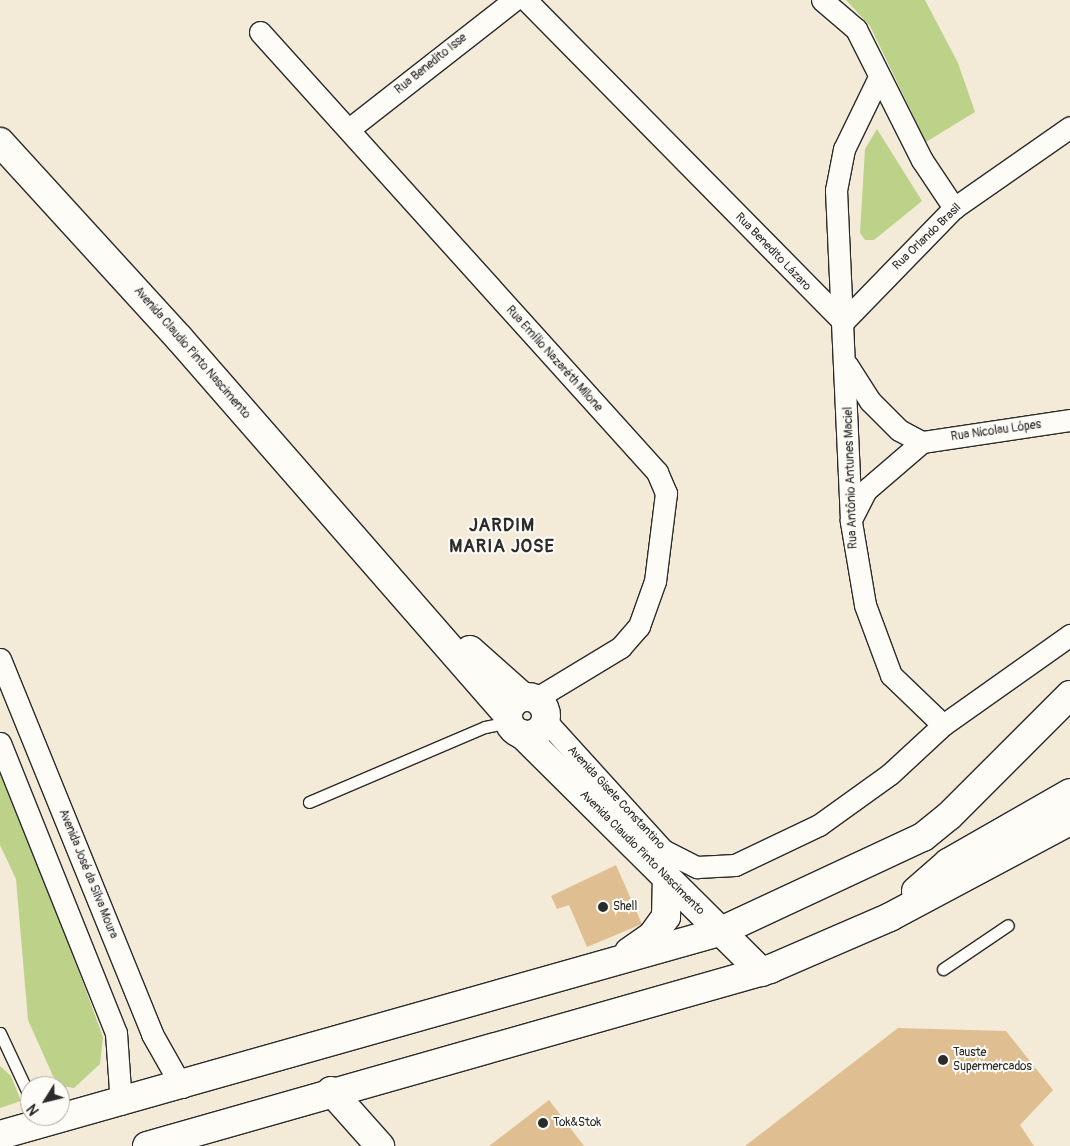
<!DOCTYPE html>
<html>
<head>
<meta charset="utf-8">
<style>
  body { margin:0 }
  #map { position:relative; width:1070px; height:1146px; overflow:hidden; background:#f4ead8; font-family:Pangolin,sans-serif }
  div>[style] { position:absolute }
  .green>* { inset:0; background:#bcd288 }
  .building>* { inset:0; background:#dfbf91 }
  .roads { filter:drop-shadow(1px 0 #2b2b2b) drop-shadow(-1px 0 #2b2b2b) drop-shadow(0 1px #2b2b2b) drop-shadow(0 -1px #2b2b2b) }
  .service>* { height:11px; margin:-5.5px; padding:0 5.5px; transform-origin:5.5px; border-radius:5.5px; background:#fdfcf7 }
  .minor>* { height:21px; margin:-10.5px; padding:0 10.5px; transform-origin:10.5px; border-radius:10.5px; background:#fdfcf7 }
  .secondary>* { height:28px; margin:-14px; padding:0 14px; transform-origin:14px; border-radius:14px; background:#fdfcf7 }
  .secondary>.ring { margin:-14px; padding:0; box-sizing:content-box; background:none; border:28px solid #fdfcf7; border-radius:50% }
  .dots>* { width:14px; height:14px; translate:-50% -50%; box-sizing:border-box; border:2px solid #fdfcf7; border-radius:50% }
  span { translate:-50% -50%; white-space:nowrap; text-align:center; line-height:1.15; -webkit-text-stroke:4px #fdfcf7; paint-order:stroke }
  .street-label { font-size:12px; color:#2b2b2b }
  .poi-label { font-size:12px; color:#2b2b2b }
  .left { translate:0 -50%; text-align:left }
  .district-label { font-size:18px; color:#2b2b2b; font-weight:700; letter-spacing:1px }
  .north { position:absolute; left:20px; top:1076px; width:50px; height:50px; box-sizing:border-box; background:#fdfcf7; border:1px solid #a9a8a5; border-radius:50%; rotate:234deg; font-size:14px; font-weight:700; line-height:20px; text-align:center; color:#2b2b2b }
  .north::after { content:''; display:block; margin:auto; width:18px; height:22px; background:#2b2b2b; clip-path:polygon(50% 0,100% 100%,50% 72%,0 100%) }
</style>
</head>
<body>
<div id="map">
  <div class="green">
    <div style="clip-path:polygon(846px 0,925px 0,958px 63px,975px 112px,926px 142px,870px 26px)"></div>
    <div style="clip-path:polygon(877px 129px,922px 201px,874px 240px,865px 240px,860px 233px,865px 149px)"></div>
    <div style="clip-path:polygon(0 769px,15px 797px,103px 1037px,100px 1064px,74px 1088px,62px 1086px,53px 1076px,28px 1020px,16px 879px,0 845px)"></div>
    <div style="clip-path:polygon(0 1066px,11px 1076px,21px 1101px,0 1108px)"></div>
  </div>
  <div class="building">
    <div style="clip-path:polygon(616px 865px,642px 924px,587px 947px,569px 905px,557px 909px,551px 896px)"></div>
    <div style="clip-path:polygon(898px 1028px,1006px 1031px,1053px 1090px,1020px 1125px,1034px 1146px,745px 1146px)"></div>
    <div style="clip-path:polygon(549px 1100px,584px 1146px,489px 1146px)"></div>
  </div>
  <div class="roads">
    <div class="service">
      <div style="left:309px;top:802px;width:191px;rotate:-23.1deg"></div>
      <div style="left:485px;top:727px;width:25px;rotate:-12deg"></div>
      <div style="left:943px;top:969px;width:78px;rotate:-34.1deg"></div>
      <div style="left:0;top:1033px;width:71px;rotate:64.9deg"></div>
    </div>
    <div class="minor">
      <div style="left:526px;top:0;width:452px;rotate:45.4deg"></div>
      <div style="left:822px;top:0;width:45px;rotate:40.5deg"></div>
      <div style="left:856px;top:29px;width:147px;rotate:63.3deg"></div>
      <div style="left:922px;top:160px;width:58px;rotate:56.3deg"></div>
      <div style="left:260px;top:32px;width:593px;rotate:47.94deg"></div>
      <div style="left:657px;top:472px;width:23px;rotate:67deg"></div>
      <div style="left:666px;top:493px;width:89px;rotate:97.1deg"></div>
      <div style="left:655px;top:581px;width:48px;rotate:109.6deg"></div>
      <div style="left:639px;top:626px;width:28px;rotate:131deg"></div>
      <div style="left:621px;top:647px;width:100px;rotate:148.8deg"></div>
      <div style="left:879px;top:77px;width:80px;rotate:115.9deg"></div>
      <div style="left:844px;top:149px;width:42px;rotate:101deg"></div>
      <div style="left:836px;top:190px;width:332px;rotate:87.4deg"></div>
      <div style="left:851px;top:522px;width:84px;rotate:80.4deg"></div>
      <div style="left:865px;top:605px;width:75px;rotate:69.6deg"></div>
      <div style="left:891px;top:675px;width:72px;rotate:43.9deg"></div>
      <div style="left:349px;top:129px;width:209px;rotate:-38deg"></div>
      <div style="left:843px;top:322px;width:159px;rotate:-45.8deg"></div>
      <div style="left:954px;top:208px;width:141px;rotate:-34.9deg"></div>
      <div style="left:847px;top:365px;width:43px;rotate:57.4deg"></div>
      <div style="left:870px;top:401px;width:41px;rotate:45deg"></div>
      <div style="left:899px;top:430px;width:26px;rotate:28deg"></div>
      <div style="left:922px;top:442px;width:74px;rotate:139.4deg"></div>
      <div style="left:866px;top:490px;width:34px;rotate:117deg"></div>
      <div style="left:922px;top:442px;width:150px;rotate:-8.5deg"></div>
      <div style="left:0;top:659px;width:405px;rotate:67.9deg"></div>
      <div style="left:152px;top:1034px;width:61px;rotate:60.5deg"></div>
      <div style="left:545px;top:720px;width:176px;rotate:47.8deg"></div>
      <div style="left:663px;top:850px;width:38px;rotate:27deg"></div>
      <div style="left:697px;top:867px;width:38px;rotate:-3deg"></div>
      <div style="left:735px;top:865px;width:93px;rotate:-25.5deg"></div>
      <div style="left:819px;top:825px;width:87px;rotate:-35.7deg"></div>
      <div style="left:890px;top:774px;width:72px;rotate:-42.8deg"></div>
      <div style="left:943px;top:725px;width:156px;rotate:-35.3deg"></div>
      <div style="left:0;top:743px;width:312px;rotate:68.2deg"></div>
      <div style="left:116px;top:1033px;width:71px;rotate:86deg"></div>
    </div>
    <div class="secondary">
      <div style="left:0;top:142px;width:265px;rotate:47.6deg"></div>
      <div style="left:179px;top:338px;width:500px;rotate:48.89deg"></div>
      <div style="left:470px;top:650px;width:71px;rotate:41.6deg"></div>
      <div class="ring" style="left:508px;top:697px;width:10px;height:10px"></div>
      <div style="left:522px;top:734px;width:338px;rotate:44.8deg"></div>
      <div style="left:916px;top:891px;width:43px;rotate:-41.2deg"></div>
      <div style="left:948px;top:863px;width:141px;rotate:-29.8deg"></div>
      <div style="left:629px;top:952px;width:28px;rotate:-35deg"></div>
      <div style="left:652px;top:936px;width:24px;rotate:-54deg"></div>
      <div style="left:666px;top:917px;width:40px;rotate:-88.6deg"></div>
      <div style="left:331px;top:1091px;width:74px;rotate:48.3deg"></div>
      <div style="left:0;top:1135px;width:747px;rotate:-15.77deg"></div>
      <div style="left:719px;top:932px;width:225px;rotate:-25deg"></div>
      <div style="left:923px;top:837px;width:33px;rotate:-39deg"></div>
      <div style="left:949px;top:816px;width:171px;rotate:-45deg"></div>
      <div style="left:147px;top:1146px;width:648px;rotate:-15.86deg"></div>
      <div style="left:770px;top:969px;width:131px;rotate:-23.4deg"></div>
      <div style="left:890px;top:917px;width:204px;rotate:-28.1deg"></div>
    </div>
  </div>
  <div class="dots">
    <div style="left:603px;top:907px;background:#2b2b2b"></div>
    <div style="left:943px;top:1060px;background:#2b2b2b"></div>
    <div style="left:543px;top:1123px;background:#2b2b2b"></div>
  </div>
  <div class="street-label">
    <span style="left:431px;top:64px;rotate:-39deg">Rua Benedito Isse</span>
    <span style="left:927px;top:237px;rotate:-44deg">Rua Orlando Brasil</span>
    <span style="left:773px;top:252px;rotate:46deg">Rua Benedito Lázaro</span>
    <span style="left:192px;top:353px;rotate:49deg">Avenida Claudio Pinto Nascimento</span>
    <span style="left:554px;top:359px;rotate:48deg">Rua Emílio Nazaréth Milone</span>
    <span style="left:996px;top:431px;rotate:-8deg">Rua Nicolau Lópes</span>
    <span style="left:851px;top:478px;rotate:-92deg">Rua Antônio Antunes Maciel</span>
    <span style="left:616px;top:798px;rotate:47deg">Avenida Gisele Constantino</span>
    <span style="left:642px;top:853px;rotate:45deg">Avenida Claudio Pinto Nascimento</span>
    <span style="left:88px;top:874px;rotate:68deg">Avenida José da Silva Moura</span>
  </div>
  <div class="poi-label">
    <span class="left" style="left:613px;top:907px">Shell</span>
    <span class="left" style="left:953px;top:1060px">Tauste<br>Supermercados</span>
    <span class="left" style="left:553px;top:1123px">Tok&amp;Stok</span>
  </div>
  <div class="district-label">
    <span style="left:502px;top:537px">JARDIM<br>MARIA JOSE</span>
  </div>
  <div class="north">N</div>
</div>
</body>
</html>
